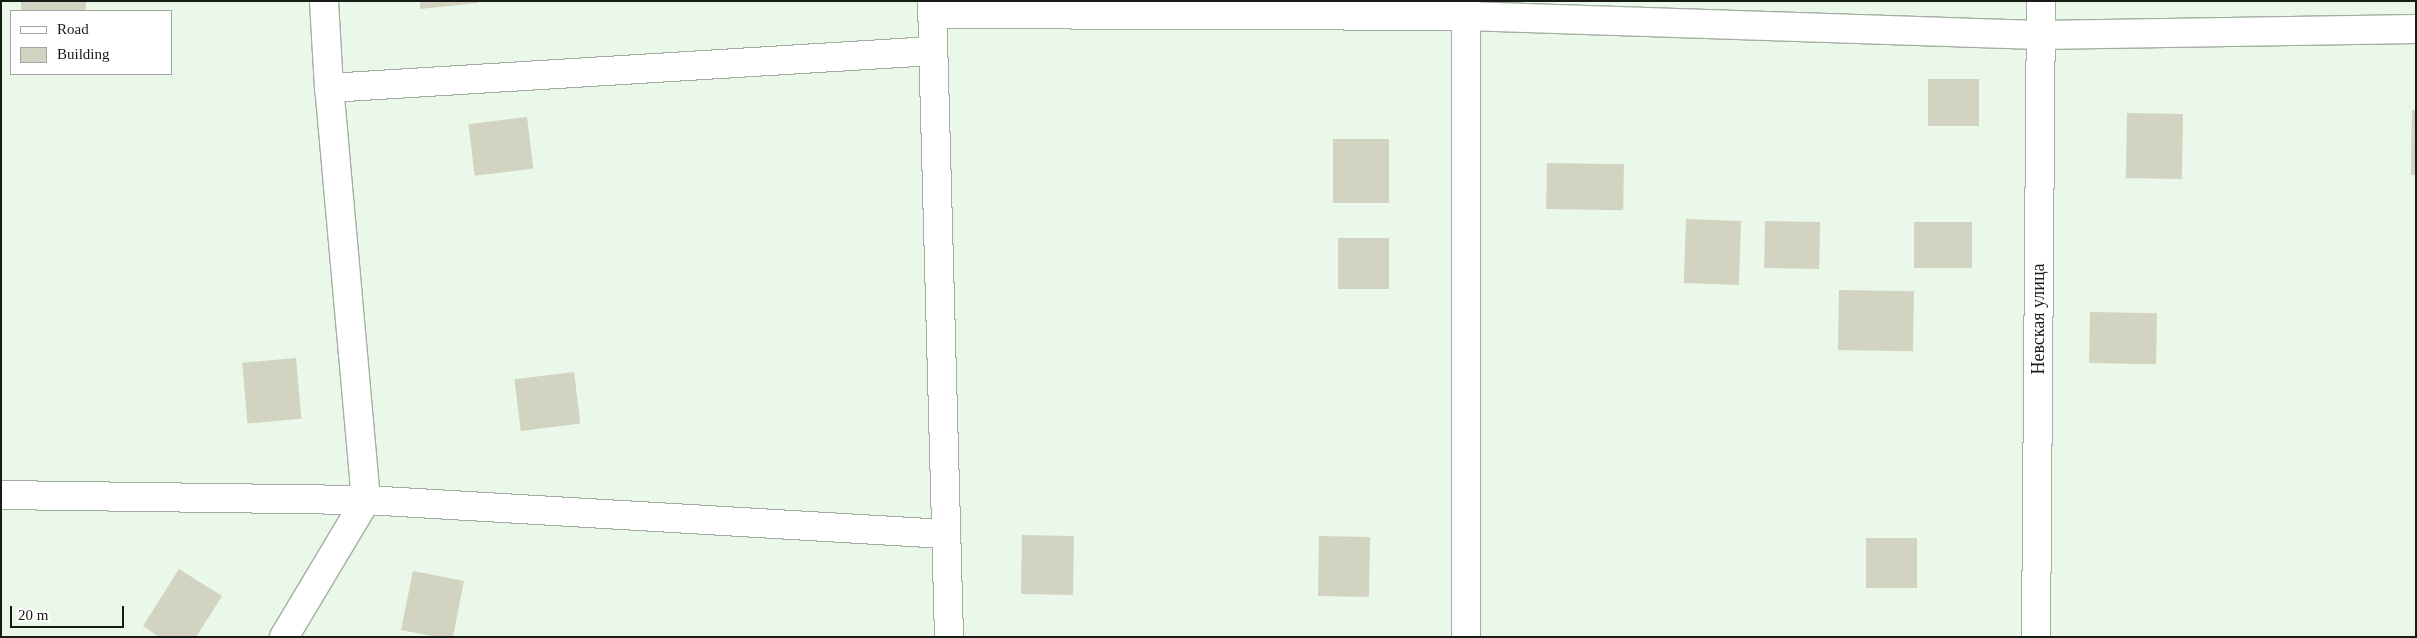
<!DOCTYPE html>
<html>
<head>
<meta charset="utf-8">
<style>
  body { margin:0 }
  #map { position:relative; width:2417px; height:638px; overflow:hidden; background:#eaf8e9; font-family:Georgia,serif }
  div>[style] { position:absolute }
  .building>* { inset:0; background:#d2d3c1; transform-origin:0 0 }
  .roads { filter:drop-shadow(1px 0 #a3b0a1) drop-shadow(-1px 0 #a3b0a1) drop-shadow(0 1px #a3b0a1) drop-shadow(0 -1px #a3b0a1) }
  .minor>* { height:28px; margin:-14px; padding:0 14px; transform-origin:14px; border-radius:14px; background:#fff }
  span { translate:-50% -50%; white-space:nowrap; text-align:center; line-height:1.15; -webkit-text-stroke:5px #fff; paint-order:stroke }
  .street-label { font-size:18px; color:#171c16 }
  .frame { position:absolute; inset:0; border:2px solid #171c16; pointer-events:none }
  .legend { position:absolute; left:10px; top:10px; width:162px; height:65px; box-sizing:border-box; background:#fff; border:1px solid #a2a4a2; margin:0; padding:6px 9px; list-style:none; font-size:15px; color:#171c16 }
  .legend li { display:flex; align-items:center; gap:10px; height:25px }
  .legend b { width:25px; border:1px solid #a2a4a2 }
  .scale { position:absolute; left:10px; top:606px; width:114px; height:22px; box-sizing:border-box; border:2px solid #171c16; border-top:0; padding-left:6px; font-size:15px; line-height:18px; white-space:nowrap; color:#171c16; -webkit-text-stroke:4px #fff; paint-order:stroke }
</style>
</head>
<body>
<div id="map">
  <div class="building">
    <div style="left:21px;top:1px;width:65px;height:10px"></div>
    <div style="clip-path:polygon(420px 1px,478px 1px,478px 3px,420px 9px)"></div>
    <div style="left:1928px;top:79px;width:51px;height:47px"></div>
    <div style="clip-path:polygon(2412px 110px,2416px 110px,2416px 175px,2411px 175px)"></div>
    <div style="left:2127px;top:113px;width:56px;height:65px;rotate:1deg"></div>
    <div style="left:527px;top:117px;width:52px;height:59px;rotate:83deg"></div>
    <div style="left:1333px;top:139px;width:56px;height:64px"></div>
    <div style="left:1547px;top:163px;width:77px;height:46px;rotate:1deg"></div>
    <div style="left:1686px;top:219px;width:55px;height:64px;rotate:2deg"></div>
    <div style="left:1765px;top:221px;width:55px;height:47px;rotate:1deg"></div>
    <div style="left:1914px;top:222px;width:58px;height:46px"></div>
    <div style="left:1389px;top:238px;width:51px;height:51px;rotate:90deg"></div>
    <div style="left:1839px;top:290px;width:75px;height:60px;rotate:1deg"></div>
    <div style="left:2090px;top:312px;width:67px;height:51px;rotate:1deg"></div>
    <div style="left:296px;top:358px;width:61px;height:54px;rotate:85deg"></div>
    <div style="left:574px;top:372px;width:52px;height:60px;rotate:83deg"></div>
    <div style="left:1022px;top:535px;width:52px;height:59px;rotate:1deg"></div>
    <div style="left:1319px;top:536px;width:51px;height:60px;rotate:1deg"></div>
    <div style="left:1866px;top:538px;width:51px;height:50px"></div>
    <div style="clip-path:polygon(179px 569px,222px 596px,196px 637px,159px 637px,143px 626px)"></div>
    <div style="clip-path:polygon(413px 571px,464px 581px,453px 637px,437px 637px,401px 630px)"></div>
  </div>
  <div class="roads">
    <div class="minor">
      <div style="left:932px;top:1px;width:636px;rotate:88.47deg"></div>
      <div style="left:932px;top:14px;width:534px;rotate:0.21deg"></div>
      <div style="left:1466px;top:16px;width:574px;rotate:1.9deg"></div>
      <div style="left:2040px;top:35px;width:376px;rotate:-0.9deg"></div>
      <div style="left:329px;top:88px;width:604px;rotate:-3.51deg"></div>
      <div style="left:1px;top:495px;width:365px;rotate:0.8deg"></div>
      <div style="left:366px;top:500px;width:580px;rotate:3.36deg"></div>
      <div style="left:284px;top:637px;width:160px;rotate:-59.1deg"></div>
      <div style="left:366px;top:500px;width:414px;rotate:-95.1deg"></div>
      <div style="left:329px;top:88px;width:87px;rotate:-93.3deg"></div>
      <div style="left:1466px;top:637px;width:636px;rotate:-90deg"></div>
      <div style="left:2036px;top:637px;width:636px;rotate:-89.55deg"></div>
    </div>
  </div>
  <div class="street-label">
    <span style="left:2038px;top:319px;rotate:-90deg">Невская улица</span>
  </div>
  <div class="frame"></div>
  <ul class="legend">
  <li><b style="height:6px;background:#fff"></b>Road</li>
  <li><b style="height:14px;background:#d2d3c1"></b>Building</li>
  </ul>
  <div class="scale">20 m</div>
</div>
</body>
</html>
